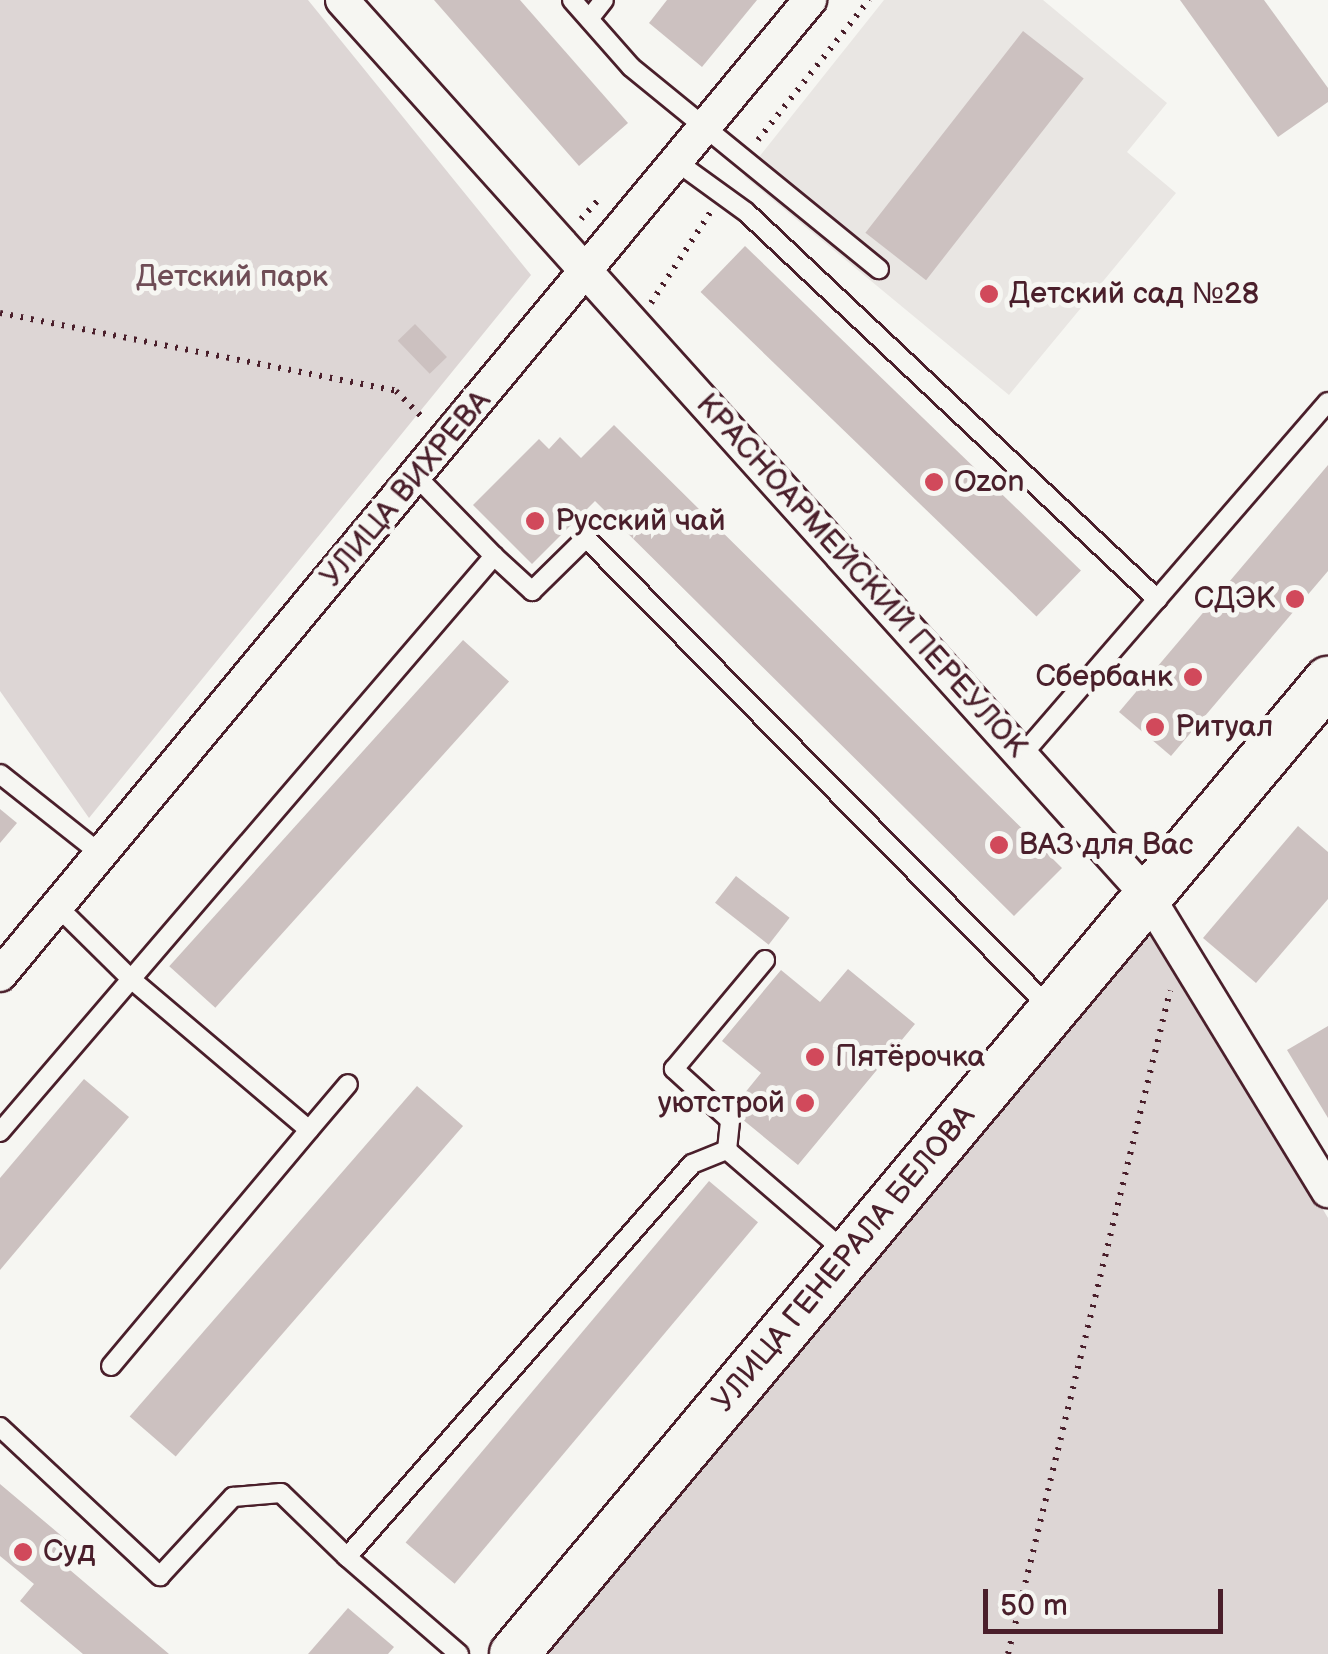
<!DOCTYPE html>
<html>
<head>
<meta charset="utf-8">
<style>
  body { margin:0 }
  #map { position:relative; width:1328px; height:1654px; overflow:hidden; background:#f6f6f2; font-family:"Balsamiq Sans",sans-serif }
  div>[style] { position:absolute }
  .built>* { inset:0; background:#e9e6e3 }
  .green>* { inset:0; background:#ddd6d5 }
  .building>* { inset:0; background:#ccc1c0; transform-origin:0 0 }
  .path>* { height:6px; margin-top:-3px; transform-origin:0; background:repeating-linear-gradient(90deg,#4a1f2b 0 2.5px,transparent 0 10.5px) }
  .roads { filter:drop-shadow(2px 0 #4a1f2b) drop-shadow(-2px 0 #4a1f2b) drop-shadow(0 2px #4a1f2b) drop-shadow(0 -2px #4a1f2b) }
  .lane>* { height:18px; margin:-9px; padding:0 9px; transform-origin:9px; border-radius:9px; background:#f6f6f2 }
  .street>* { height:32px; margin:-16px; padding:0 16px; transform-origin:16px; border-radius:16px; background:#f6f6f2 }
  .secondary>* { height:48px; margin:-24px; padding:0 24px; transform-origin:24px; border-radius:24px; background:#f6f6f2 }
  .dots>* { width:28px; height:28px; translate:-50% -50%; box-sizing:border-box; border:5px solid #f6f6f2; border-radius:50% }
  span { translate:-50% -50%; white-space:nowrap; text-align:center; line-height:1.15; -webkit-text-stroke:10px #f6f6f2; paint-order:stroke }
  .park-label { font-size:30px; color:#6f4d56 }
  .poi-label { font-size:30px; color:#4a1f2b }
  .left { translate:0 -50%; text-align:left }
  .right { translate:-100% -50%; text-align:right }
  .street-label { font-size:30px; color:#4a1f2b }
  .scale { position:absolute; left:983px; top:1589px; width:240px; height:45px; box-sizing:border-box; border:5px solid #4a1f2b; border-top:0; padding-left:12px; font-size:30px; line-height:35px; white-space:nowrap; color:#4a1f2b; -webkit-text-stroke:8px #f6f6f2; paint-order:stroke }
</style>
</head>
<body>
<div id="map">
  <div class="built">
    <div style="clip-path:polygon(884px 0,1043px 0,1167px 103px,1127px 152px,1176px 193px,1009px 395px,744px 176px)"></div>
  </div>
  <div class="green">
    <div style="clip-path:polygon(0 0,308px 0,531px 275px,89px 818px,0 691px)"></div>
    <div style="clip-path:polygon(1151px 917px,1328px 1218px,1328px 1654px,522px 1654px)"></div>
  </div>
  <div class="building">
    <div style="clip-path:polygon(434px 0,520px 0,628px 123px,579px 166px)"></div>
    <div style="clip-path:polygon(667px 0,757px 0,702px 67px,649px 23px)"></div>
    <div style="clip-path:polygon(1180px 0,1264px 0,1328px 88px,1328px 102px,1278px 137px)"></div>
    <div style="left:1023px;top:31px;width:77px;height:256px;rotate:38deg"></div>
    <div style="left:745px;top:246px;width:467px;height:64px;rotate:44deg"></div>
    <div style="left:415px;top:324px;width:46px;height:24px;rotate:46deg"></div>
    <div style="clip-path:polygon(614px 425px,1062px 868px,1014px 916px,595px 501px,532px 564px,473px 505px,539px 439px,549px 449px,560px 437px,581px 458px)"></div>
    <div style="clip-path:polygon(1328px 465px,1328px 571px,1171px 756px,1119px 712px)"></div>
    <div style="left:463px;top:640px;width:62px;height:439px;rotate:42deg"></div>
    <div style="clip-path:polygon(0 809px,17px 823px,0 843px)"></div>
    <div style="clip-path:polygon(1298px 826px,1328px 852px,1328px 899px,1256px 983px,1203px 938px)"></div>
    <div style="left:736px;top:876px;width:68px;height:34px;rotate:38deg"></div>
    <div style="clip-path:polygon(848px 969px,915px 1024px,798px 1165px,731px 1110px,761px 1073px,722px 1041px,781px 970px,820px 1002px)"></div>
    <div style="clip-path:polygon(1328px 1026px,1328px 1118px,1287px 1050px)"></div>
    <div style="clip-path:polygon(84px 1079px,129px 1117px,0 1270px,0 1178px)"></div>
    <div style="left:417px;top:1086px;width:61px;height:438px;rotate:41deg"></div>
    <div style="left:709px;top:1181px;width:64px;height:472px;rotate:40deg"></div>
    <div style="clip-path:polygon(0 1484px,70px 1543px,57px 1559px,169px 1654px,83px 1654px,20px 1601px,34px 1584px,0 1556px)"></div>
    <div style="clip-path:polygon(348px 1608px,394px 1647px,388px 1654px,308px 1654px)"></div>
  </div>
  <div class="path">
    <div style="left:758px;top:140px;width:179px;rotate:-51.6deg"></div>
    <div style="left:581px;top:219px;width:27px;rotate:-48deg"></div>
    <div style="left:651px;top:303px;width:108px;rotate:-56.8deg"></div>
    <div style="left:0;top:313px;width:404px;rotate:11.1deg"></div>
    <div style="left:396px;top:391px;width:40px;rotate:45deg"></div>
    <div style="left:1008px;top:1654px;width:683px;rotate:-76.27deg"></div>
  </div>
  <div class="roads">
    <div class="lane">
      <div style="left:572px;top:0;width:89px;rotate:48.6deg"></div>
      <div style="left:631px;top:67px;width:320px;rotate:39.2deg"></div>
      <div style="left:589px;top:19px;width:24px;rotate:-52deg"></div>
      <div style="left:677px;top:162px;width:85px;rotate:35.9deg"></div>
      <div style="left:746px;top:212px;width:565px;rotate:43.28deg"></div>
      <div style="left:494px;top:556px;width:52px;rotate:42.6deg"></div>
      <div style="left:532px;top:591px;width:76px;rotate:-44.5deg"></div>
      <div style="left:586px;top:538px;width:662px;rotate:45.37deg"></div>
      <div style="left:1022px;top:755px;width:467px;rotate:-49.1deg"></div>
      <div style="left:0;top:774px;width:129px;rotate:38.4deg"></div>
      <div style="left:57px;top:906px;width:104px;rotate:44.6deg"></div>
      <div style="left:131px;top:979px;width:233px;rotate:40.3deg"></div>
      <div style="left:309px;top:1130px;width:308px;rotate:130deg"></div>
      <div style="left:309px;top:1130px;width:60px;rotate:-49.7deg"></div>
      <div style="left:0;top:1132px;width:759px;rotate:-49.38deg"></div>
      <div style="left:494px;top:556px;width:112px;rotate:-134.3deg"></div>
      <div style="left:727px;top:1150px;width:30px;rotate:-84deg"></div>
      <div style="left:730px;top:1120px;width:76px;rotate:-137.7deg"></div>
      <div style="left:674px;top:1069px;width:142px;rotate:-50.1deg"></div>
      <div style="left:0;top:1427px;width:219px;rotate:43deg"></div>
      <div style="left:160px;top:1576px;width:108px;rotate:-47.3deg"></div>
      <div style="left:233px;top:1497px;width:48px;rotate:-4.8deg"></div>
      <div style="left:281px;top:1493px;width:92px;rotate:44.1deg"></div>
      <div style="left:459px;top:1654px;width:148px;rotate:-139.1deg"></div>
      <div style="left:347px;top:1557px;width:523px;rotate:-48.72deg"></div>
      <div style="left:692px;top:1164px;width:38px;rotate:-22deg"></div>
      <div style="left:727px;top:1150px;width:160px;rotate:40.7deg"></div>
    </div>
    <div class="street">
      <div style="left:342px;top:0;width:1204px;rotate:48.03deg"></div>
      <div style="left:1147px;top:895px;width:347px;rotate:58.6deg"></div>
      <div style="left:0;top:975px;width:1268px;rotate:-50.28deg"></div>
    </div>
    <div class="secondary">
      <div style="left:514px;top:1654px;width:1269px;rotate:-50.08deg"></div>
    </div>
  </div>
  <div class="dots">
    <div style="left:989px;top:294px;background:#d1495b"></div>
    <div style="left:934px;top:482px;background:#d1495b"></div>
    <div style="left:535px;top:521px;background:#d1495b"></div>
    <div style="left:1295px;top:599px;background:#d1495b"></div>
    <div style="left:1193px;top:677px;background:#d1495b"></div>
    <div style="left:1155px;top:727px;background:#d1495b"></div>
    <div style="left:999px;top:845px;background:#d1495b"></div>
    <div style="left:815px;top:1057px;background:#d1495b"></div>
    <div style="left:805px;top:1103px;background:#d1495b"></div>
    <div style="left:23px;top:1552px;background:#d1495b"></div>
  </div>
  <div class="park-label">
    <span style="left:232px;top:277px">Детский парк</span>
  </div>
  <div class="poi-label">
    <span class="left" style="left:1009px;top:294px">Детский сад №28</span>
    <span class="left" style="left:954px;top:482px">Ozon</span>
    <span class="left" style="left:555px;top:521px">Русский чай</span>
    <span class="right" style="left:1275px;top:599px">СДЭК</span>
    <span class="right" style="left:1173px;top:677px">Сбербанк</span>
    <span class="left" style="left:1175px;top:727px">Ритуал</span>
    <span class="left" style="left:1019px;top:845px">ВАЗ для Вас</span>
    <span class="left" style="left:835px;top:1057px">Пятёрочка</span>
    <span class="right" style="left:785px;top:1103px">уютстрой</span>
    <span class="left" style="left:43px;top:1552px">Суд</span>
  </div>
  <div class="street-label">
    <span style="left:406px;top:489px;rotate:-50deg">УЛИЦА ВИХРЕВА</span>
    <span style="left:861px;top:576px;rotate:48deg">КРАСНОАРМЕЙСКИЙ ПЕРЕУЛОК</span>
    <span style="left:844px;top:1259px;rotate:-50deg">УЛИЦА ГЕНЕРАЛА БЕЛОВА</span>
  </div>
  <div class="scale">50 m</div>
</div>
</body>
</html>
